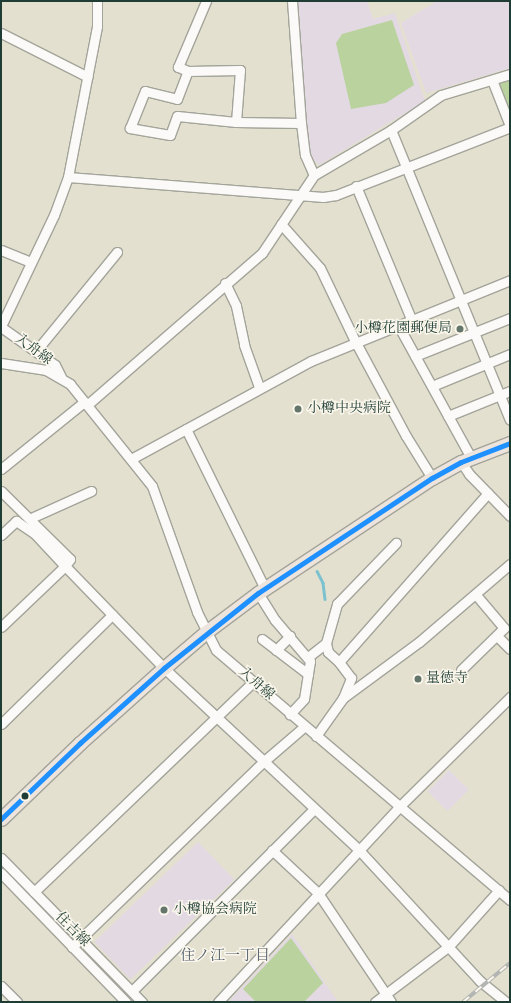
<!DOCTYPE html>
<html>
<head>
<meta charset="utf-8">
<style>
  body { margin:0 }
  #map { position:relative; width:511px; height:1003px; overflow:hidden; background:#e4e0d0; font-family:"Sorts Mill Goudy","Noto Serif JP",serif }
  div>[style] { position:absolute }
  .built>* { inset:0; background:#e3d9e3; transform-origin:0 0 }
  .green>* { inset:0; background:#bad29e }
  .stream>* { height:2.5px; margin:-1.25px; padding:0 1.25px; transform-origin:1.25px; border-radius:1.25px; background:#7bc1ce }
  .roads { filter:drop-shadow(1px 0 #a3a49a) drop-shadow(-1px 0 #a3a49a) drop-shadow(0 1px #a3a49a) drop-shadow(0 -1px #a3a49a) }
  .minor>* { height:9px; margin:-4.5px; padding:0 4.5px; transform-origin:4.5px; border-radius:4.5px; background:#fbfaf8 }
  .highway>* { height:13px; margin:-6.5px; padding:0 6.5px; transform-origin:6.5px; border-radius:6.5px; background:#ede5dd }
  .rail>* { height:4px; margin-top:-2px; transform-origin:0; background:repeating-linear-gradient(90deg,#fbf7ec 0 8px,#b2b5b1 0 16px); box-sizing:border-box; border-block:1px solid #b2b5b1 }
  .bus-1>* { height:5px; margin:-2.5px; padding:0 2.5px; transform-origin:2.5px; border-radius:2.5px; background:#1e90ff }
  .dots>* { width:11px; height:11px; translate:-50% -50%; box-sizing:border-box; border:2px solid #fbf7ec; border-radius:50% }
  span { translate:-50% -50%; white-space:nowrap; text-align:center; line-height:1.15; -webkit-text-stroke:3px #fbf7ec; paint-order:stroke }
  .poi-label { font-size:14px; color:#1f3d34 }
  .right { translate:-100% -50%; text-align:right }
  .left { translate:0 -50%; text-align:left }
  .street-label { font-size:14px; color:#1f3d34 }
  .neighbourhood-label { font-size:15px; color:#56636f }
  .frame { position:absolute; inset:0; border:2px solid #1f3d34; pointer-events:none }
</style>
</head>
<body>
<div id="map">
  <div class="built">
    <div style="clip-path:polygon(295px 1px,367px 1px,373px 19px,395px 13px,425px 101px,319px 165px,306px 152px)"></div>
    <div style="clip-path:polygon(437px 1px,510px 1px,510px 68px,426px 93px,401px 23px)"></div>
    <div style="left:449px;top:770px;width:28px;height:30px;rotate:45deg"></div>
    <div style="left:198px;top:842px;width:52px;height:144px;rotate:46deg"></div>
    <div style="clip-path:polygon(292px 934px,338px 1002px,228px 1002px)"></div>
  </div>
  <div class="green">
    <div style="clip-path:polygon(392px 20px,414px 85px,386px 103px,351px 109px,336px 43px,342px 34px)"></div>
    <div style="clip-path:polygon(510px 80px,510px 111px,499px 84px)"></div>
    <div style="clip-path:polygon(291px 938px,323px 983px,304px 1002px,256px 1002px,243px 989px)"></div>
  </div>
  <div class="stream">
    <div style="left:317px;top:571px;width:13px;rotate:63deg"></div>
    <div style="left:323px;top:583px;width:16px;rotate:83deg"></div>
  </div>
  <div class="roads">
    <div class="minor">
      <div style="left:292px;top:1px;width:122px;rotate:85.8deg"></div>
      <div style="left:301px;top:123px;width:32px;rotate:83deg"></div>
      <div style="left:305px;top:155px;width:22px;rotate:66deg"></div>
      <div style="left:1px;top:33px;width:97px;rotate:26.8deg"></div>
      <div style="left:188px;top:71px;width:11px;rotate:-158deg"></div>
      <div style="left:178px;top:67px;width:72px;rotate:-67deg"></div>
      <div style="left:492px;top:80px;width:49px;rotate:68.6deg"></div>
      <div style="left:236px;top:122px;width:59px;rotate:-174.2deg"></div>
      <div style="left:177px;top:116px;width:20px;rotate:110deg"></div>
      <div style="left:170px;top:135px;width:41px;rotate:-170.1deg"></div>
      <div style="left:130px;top:128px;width:40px;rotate:-68deg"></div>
      <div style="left:145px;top:91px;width:33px;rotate:14deg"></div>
      <div style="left:177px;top:99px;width:30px;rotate:-69deg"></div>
      <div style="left:188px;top:71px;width:52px;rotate:-1.1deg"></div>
      <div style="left:240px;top:70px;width:52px;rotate:94.4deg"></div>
      <div style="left:236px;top:122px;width:65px;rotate:0.9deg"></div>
      <div style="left:391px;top:130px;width:313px;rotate:67.7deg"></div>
      <div style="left:68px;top:177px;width:256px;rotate:4.5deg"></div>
      <div style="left:323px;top:197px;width:13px;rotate:-9deg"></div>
      <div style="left:336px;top:195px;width:187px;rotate:-21.3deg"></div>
      <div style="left:356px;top:186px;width:144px;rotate:67.5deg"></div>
      <div style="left:281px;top:224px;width:59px;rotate:48.4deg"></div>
      <div style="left:320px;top:268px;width:81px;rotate:64.4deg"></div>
      <div style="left:355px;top:341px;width:108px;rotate:61.8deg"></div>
      <div style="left:406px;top:436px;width:49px;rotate:58.2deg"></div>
      <div style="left:1px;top:250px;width:32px;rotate:22deg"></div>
      <div style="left:225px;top:283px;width:25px;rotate:64deg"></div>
      <div style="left:236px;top:306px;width:40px;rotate:78deg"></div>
      <div style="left:244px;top:345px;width:45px;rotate:70.3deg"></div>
      <div style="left:398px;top:325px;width:152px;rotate:61.2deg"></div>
      <div style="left:1px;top:326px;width:123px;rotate:-64.5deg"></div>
      <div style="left:54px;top:215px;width:40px;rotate:-69.8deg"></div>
      <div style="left:68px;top:177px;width:154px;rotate:-79.1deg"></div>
      <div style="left:97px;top:26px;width:25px;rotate:-90deg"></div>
      <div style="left:1px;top:327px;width:66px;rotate:35.1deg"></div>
      <div style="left:55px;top:365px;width:13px;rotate:63deg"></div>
      <div style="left:36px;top:351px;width:128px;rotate:-50.7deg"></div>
      <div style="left:415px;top:356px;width:102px;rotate:-21.8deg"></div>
      <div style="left:1px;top:363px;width:46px;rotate:8.8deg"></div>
      <div style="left:46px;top:370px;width:28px;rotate:30deg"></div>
      <div style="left:70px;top:384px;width:131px;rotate:51.2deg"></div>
      <div style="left:152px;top:486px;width:134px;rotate:70.3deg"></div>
      <div style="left:197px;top:612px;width:42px;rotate:63.4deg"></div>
      <div style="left:216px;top:650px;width:386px;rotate:40.4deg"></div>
      <div style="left:432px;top:386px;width:84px;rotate:-22.3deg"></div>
      <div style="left:87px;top:405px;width:232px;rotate:-41deg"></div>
      <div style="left:262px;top:253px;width:94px;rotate:-56.3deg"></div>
      <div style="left:314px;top:175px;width:89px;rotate:-30.3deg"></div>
      <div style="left:391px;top:130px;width:61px;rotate:-35deg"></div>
      <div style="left:441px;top:95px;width:72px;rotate:-16.9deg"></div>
      <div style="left:448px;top:416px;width:67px;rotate:-22deg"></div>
      <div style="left:186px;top:429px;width:178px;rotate:63.7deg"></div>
      <div style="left:131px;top:459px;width:205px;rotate:-28.6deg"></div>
      <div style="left:311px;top:361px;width:215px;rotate:-22.1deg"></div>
      <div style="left:461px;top:462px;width:14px;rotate:56deg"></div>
      <div style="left:469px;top:474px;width:59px;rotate:45.7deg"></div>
      <div style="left:1px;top:469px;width:107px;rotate:-38.9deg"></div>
      <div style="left:1px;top:491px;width:97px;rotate:44.6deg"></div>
      <div style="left:70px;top:559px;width:9px;rotate:126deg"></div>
      <div style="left:65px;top:566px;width:142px;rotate:45.9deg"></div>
      <div style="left:164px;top:668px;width:267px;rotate:43deg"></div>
      <div style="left:359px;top:850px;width:178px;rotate:47.3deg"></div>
      <div style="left:480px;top:981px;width:33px;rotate:39deg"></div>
      <div style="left:31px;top:518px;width:66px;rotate:-24.2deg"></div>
      <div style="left:1px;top:535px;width:21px;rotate:-43deg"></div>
      <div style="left:16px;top:521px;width:22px;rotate:34deg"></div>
      <div style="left:34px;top:533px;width:45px;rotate:46.8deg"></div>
      <div style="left:65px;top:566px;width:88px;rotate:136.4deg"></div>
      <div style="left:258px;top:593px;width:32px;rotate:58deg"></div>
      <div style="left:275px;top:620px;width:54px;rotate:49.5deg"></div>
      <div style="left:310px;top:661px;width:38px;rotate:99deg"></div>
      <div style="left:304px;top:699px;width:21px;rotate:133deg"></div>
      <div style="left:497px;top:636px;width:18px;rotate:45deg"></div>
      <div style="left:262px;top:639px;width:58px;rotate:37.3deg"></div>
      <div style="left:276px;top:650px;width:20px;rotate:-45deg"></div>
      <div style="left:308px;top:657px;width:23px;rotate:-38deg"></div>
      <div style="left:339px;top:662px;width:15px;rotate:-138deg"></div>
      <div style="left:328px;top:652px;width:9px;rotate:-103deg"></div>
      <div style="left:326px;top:643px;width:41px;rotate:-74.2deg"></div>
      <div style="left:337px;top:604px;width:85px;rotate:-46deg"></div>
      <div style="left:461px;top:670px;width:60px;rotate:-44.3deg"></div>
      <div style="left:504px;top:628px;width:43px;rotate:-130.3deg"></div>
      <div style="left:343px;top:698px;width:22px;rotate:-68deg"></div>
      <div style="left:351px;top:678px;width:20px;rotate:-127deg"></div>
      <div style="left:339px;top:662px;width:225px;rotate:-48.6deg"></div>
      <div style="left:1px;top:724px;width:156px;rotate:-44.5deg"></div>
      <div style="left:316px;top:736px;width:47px;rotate:-54.6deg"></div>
      <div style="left:343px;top:698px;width:94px;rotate:-36.4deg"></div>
      <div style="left:419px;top:642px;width:120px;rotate:-40.6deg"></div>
      <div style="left:272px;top:850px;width:63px;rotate:43.1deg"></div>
      <div style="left:318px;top:893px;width:131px;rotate:56.2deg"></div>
      <div style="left:1px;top:858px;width:202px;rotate:45.6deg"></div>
      <div style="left:1px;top:873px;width:180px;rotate:45.9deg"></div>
      <div style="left:34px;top:892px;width:303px;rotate:-43.8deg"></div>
      <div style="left:72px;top:947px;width:266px;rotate:-44.1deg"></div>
      <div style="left:263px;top:762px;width:55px;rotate:-40.6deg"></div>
      <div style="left:1px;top:986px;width:23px;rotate:45deg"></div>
      <div style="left:132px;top:991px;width:256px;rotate:-45deg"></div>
      <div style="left:218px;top:1002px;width:265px;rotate:-47.1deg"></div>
      <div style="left:398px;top:808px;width:158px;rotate:-44.7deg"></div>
      <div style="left:375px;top:1002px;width:93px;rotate:-37.1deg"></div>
      <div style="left:449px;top:946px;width:75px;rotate:-48.2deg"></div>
    </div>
    <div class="highway">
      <div style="left:1px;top:819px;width:110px;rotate:-43.9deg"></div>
      <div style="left:80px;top:743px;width:113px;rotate:-41.8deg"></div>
      <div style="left:164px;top:668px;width:55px;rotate:-40.6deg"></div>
      <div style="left:206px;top:632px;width:65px;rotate:-36.9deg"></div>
      <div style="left:258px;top:593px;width:209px;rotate:-33.5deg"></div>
      <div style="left:432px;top:478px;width:33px;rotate:-29deg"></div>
      <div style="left:461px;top:462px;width:53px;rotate:-21.2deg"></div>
    </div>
  </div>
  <div class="rail">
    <div style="left:463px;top:1002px;width:61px;rotate:-39.7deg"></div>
  </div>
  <div class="bus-1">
    <div style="left:1px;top:819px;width:110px;rotate:-43.9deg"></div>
    <div style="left:80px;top:743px;width:113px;rotate:-41.8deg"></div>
    <div style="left:164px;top:668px;width:120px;rotate:-38.6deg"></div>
    <div style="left:258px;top:593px;width:209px;rotate:-33.5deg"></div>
    <div style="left:432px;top:478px;width:33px;rotate:-29deg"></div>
    <div style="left:461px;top:462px;width:53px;rotate:-21.2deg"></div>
  </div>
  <div class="dots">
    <div style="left:460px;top:329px;background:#64766b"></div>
    <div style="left:298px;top:409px;background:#64766b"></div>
    <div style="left:418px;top:679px;background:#64766b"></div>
    <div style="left:25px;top:796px;background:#1f3d34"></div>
    <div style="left:164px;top:910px;background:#64766b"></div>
  </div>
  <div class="poi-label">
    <span class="right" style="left:452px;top:329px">小樽花園郵便局</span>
    <span class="left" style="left:307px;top:409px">小樽中央病院</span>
    <span class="left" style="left:426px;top:679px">量徳寺</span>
    <span class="left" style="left:173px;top:910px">小樽協会病院</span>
  </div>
  <div class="street-label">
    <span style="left:33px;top:350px;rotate:36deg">入舟線</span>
    <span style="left:256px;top:684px;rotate:41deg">入舟線</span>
    <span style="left:72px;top:930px;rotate:45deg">住吉線</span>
  </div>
  <div class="neighbourhood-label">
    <span style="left:225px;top:957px">住ノ江一丁目</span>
  </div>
  <div class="frame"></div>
</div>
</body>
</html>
